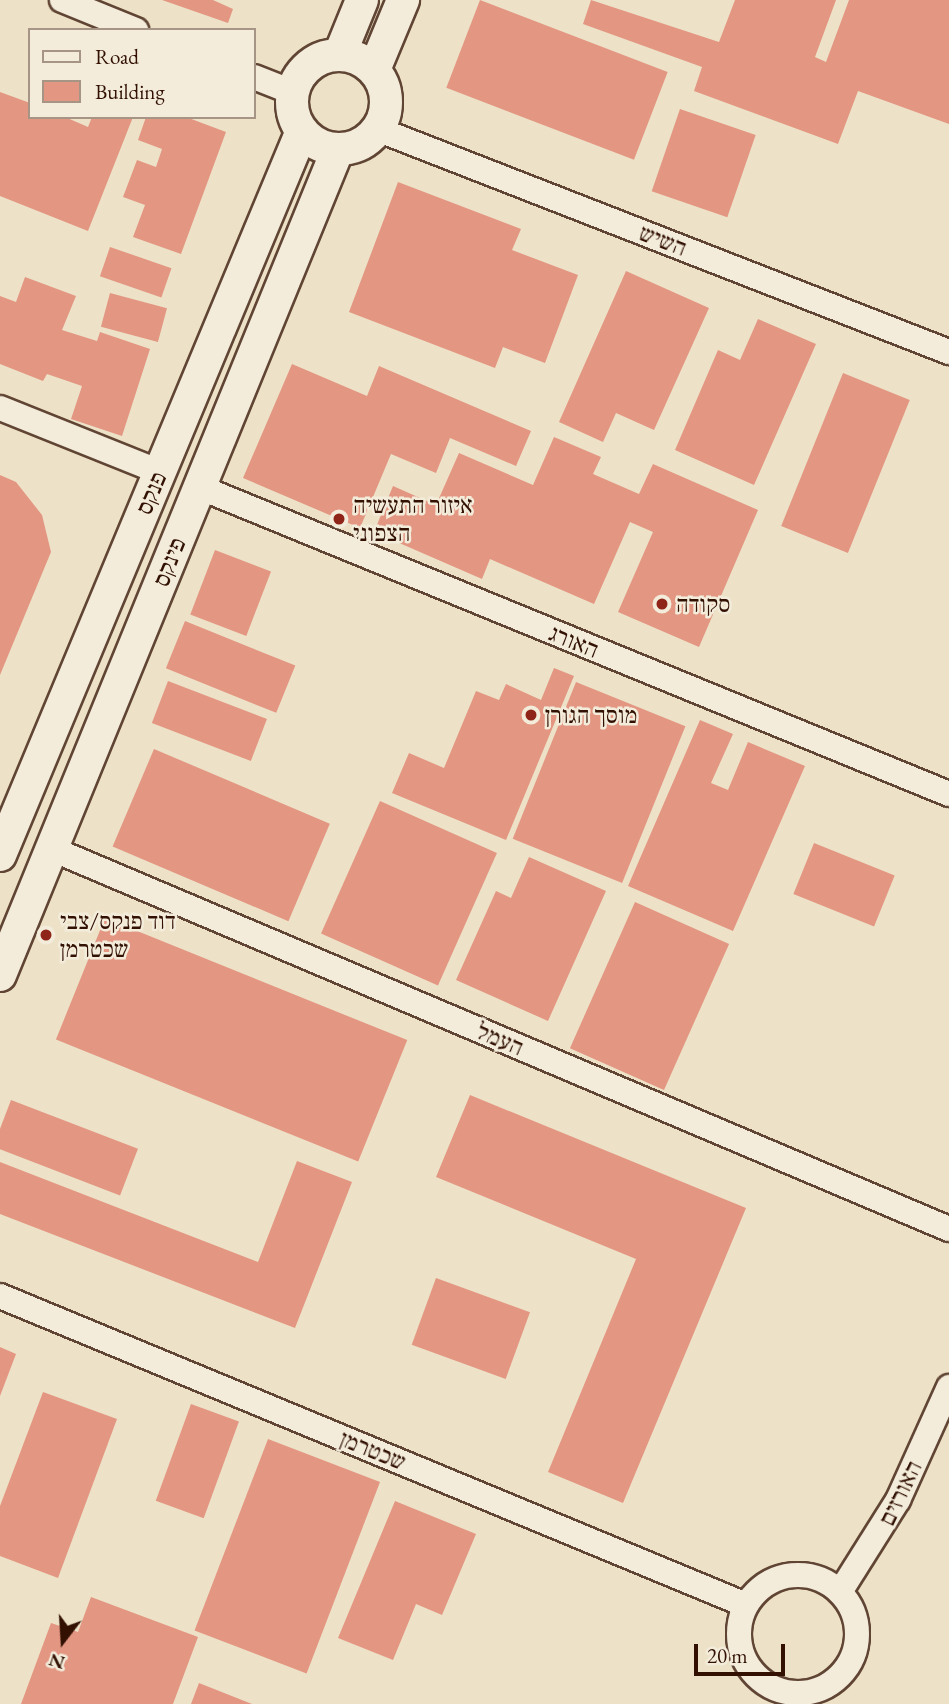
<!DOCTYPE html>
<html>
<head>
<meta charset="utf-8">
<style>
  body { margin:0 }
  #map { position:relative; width:949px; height:1704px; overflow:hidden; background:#ede2c7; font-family:"EB Garamond","Frank Ruhl Libre",serif }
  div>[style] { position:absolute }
  .building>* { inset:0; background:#e39682; transform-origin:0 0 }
  .roads { filter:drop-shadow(2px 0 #614534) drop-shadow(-2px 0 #614534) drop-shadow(0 2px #614534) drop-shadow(0 -2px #614534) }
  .minor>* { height:24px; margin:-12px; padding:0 12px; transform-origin:12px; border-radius:12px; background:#f3ecdb }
  .minor>.ring { margin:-12px; padding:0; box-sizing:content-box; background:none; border:24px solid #f3ecdb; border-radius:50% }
  .tertiary>* { height:32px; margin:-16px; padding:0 16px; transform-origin:16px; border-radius:16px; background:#f3ecdb }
  .tertiary>.ring { margin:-16px; padding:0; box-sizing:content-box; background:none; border:32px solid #f3ecdb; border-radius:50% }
  .dots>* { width:19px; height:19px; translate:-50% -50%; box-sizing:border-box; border:4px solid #f3ecdb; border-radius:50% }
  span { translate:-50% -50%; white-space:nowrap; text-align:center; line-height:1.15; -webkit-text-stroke:5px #f3ecdb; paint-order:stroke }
  .street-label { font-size:24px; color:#321103 }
  .poi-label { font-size:24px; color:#321103 }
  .left { translate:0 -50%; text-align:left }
  .legend { position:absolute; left:28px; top:28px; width:228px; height:91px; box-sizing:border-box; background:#f3ecdb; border:2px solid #a69485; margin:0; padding:9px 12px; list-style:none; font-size:21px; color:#321103 }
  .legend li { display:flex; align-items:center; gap:14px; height:35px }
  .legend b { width:35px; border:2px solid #a69485 }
  .north { position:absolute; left:28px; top:1606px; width:70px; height:70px; -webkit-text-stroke:5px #f3ecdb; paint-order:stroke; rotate:197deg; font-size:19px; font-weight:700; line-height:28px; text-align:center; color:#321103 }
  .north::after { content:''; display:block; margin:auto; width:24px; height:32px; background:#321103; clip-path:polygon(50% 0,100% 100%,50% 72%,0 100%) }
  .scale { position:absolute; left:694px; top:1644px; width:91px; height:32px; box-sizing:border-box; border:4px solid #321103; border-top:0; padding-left:9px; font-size:21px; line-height:24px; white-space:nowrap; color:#321103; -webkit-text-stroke:5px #f3ecdb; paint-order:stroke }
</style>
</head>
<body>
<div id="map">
  <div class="building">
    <div style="clip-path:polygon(162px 0,213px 0,233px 9px,228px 23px)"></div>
    <div style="left:480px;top:0;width:201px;height:94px;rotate:21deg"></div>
    <div style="clip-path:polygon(591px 0,719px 42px,735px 0,836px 0,815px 57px,826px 62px,849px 0,949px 0,949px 124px,858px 91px,838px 144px,694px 91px,702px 67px,583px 24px)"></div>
    <div style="clip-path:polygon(0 92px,30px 103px,30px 117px,65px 117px,88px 127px,92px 117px,133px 117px,88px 231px,0 196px)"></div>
    <div style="left:680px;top:109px;width:80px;height:87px;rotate:19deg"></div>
    <div style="clip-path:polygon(146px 117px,186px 117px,226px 132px,181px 254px,133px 237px,145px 205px,123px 197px,137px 160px,156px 167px,162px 149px,138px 140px)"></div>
    <div style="clip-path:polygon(398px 182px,521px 229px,512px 250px,578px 275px,545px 363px,503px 347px,495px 368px,349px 312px)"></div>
    <div style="left:110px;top:247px;width:65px;height:31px;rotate:19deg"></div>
    <div style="clip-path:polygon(626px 271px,709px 308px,654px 430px,616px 413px,603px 442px,559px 422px)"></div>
    <div style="clip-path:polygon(25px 277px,76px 296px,62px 330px,97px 341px,100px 332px,150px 349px,122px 436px,71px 419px,82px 386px,47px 374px,43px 381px,0 364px,0 296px,16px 302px)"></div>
    <div style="left:110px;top:293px;width:59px;height:35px;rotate:15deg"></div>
    <div style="clip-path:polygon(758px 319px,816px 344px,754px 485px,675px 450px,718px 350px,740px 360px)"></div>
    <div style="clip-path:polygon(292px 364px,367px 396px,379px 366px,531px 431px,516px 466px,450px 438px,436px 473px,391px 454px,360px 528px,243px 478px)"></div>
    <div style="left:843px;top:373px;width:72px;height:165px;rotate:22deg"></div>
    <div style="clip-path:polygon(554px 437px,601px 457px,593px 474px,639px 494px,653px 464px,758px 510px,699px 647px,618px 612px,653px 532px,630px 522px,594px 604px,490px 559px,482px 579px,374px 532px,393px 486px,436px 505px,459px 453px,533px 485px)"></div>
    <div style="clip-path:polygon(0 475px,16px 482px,42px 515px,51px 552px,0 675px)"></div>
    <div style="left:215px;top:550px;width:60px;height:69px;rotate:21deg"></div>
    <div style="left:185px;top:621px;width:119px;height:51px;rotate:22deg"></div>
    <div style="clip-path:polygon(554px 668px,574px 676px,506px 840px,392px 793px,409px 753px,444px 768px,476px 691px,499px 700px,506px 684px,541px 700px)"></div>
    <div style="left:168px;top:681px;width:106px;height:45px;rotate:21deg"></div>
    <div style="left:576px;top:682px;width:118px;height:169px;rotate:22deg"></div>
    <div style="clip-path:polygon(700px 720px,733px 734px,711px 783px,728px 790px,748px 742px,805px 766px,733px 931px,628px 886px)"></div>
    <div style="left:154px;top:749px;width:191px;height:106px;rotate:23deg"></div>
    <div style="left:380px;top:801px;width:128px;height:145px;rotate:24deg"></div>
    <div style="left:814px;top:843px;width:87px;height:55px;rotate:22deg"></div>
    <div style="clip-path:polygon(529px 857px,606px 891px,548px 1021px,456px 980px,496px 891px,511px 898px)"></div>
    <div style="left:635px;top:902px;width:103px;height:160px;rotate:24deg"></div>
    <div style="left:105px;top:918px;width:326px;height:131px;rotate:22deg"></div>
    <div style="clip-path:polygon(470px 1095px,746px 1208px,623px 1503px,548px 1472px,636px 1259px,436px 1177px)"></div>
    <div style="left:11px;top:1100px;width:136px;height:50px;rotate:21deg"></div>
    <div style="clip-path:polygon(297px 1161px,352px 1182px,295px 1328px,0 1214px,0 1162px,258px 1262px)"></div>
    <div style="left:436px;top:1278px;width:100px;height:71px;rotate:20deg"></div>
    <div style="clip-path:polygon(0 1347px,16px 1354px,0 1396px)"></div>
    <div style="clip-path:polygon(43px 1392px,117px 1419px,58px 1578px,0 1556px,0 1506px)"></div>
    <div style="left:191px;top:1404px;width:51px;height:103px;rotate:20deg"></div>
    <div style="left:268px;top:1439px;width:120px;height:205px;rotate:21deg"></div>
    <div style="clip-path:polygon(395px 1501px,476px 1534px,442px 1615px,416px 1604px,393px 1660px,338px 1638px)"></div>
    <div style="clip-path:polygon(91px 1597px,198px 1637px,173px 1704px,21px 1704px,51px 1623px,78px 1632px)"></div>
    <div style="clip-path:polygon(199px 1683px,252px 1704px,191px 1704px)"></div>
  </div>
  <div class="roads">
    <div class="minor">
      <div style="left:62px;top:0;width:80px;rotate:22.1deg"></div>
      <div style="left:254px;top:77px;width:41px;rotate:21.5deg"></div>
      <div style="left:377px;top:129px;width:614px;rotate:21.3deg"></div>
      <div style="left:0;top:408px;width:172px;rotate:21.8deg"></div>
      <div style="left:199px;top:487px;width:810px;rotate:22.26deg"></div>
      <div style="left:52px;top:849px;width:974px;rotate:22.96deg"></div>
      <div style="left:0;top:1296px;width:807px;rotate:22.5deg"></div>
      <div class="ring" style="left:739px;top:1575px;width:94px;height:94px"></div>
      <div style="left:840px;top:1592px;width:109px;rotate:-57.8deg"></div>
      <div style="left:898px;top:1500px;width:124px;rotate:-65.7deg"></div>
    </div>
    <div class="tertiary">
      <div style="left:340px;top:54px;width:58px;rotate:-67.8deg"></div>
      <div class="ring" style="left:292px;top:55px;width:62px;height:62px"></div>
      <div style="left:374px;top:70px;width:76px;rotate:-67.5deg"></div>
      <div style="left:0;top:855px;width:784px;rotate:-67.36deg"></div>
      <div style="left:0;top:975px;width:892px;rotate:-67.75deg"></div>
    </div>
  </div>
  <div class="dots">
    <div style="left:339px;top:519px;background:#8f2418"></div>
    <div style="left:662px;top:604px;background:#8f2418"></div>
    <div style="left:531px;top:715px;background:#8f2418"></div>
    <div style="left:46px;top:935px;background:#8f2418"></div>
  </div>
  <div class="street-label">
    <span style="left:663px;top:240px;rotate:21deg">השיש</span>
    <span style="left:151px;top:493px;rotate:-67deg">פנקס</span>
    <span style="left:169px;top:562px;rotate:-68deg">פינקס</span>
    <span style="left:574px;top:641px;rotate:22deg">האורג</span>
    <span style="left:500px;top:1039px;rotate:23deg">העמל</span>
    <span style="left:373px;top:1450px;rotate:22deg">שכטרמן</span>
    <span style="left:900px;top:1493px;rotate:-64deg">האורזים</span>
  </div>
  <div class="poi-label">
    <span class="left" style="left:353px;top:519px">איזור התעשיה<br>הצפוני</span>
    <span class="left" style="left:676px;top:604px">סקודה</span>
    <span class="left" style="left:545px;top:715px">מוסך הגורן</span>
    <span class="left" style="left:60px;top:935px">דוד פנקס/צבי<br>שכטרמן</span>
  </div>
  <ul class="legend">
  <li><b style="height:9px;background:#f3ecdb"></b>Road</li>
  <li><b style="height:19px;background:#e39682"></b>Building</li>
  </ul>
  <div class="north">N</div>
  <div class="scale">20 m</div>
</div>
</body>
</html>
